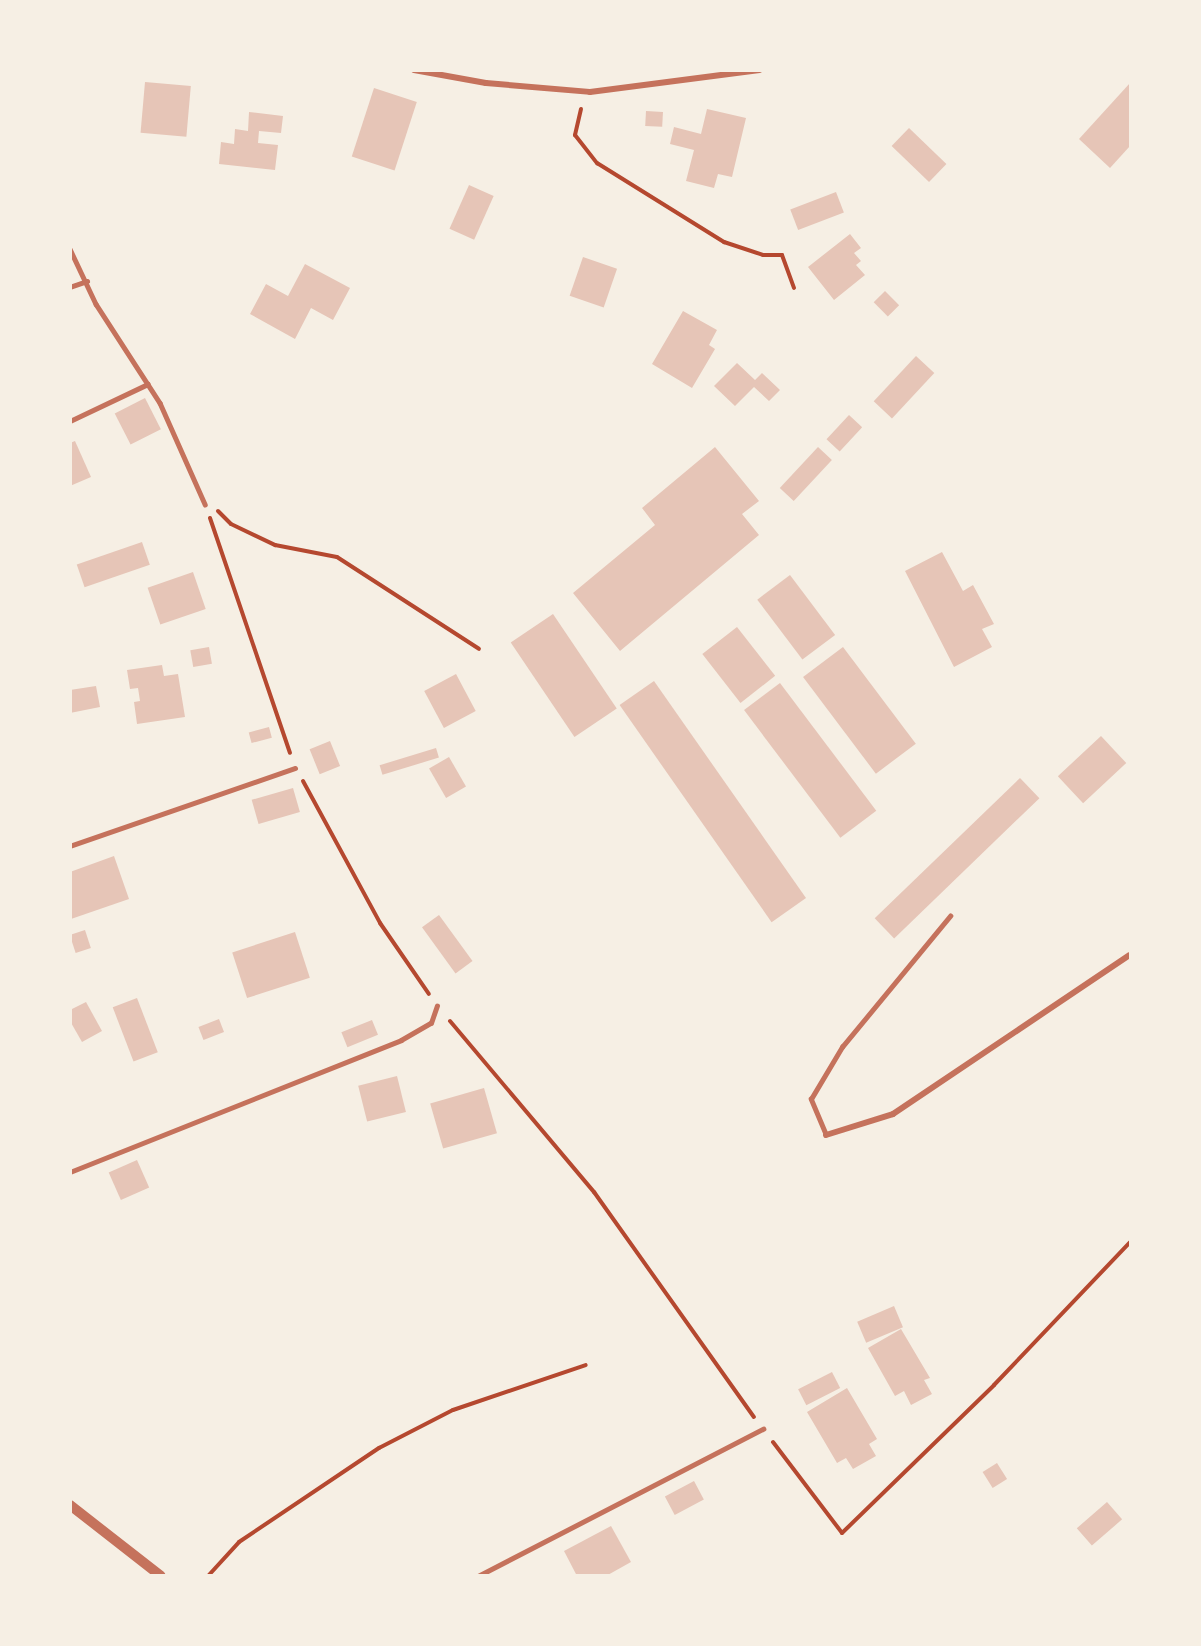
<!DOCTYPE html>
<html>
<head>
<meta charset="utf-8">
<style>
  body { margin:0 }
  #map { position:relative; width:1201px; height:1646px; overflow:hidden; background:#f6efe4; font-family:"Work Sans",sans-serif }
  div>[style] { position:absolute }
  .building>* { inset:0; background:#e6c5b7; transform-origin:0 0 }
  .path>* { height:4px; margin:-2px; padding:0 2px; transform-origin:2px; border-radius:2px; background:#b5482f }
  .service>* { height:4.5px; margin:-2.25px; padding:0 2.25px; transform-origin:2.25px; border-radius:2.25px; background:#c5725c }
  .minor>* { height:6px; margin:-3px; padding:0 3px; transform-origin:3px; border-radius:3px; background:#c5725c }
  .tertiary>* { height:10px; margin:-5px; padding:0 5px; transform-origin:5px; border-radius:5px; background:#c5725c }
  span { translate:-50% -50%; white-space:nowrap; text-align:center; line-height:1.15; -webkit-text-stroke:4.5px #f6efe4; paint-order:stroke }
  .frame { position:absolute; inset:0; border:72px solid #f6efe4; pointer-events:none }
</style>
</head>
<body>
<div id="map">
  <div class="building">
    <div style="left:145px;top:82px;width:46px;height:51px;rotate:5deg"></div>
    <div style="clip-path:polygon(1130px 83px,1130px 146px,1110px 168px,1079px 139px)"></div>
    <div style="left:374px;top:88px;width:45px;height:72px;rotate:18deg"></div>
    <div style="clip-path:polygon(707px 109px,746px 118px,732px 177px,718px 174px,714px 188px,686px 181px,694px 150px,670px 144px,674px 127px,701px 134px)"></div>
    <div style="left:646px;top:111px;width:17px;height:15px;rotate:3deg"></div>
    <div style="clip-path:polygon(249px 112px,283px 116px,281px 133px,259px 131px,258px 143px,278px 145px,275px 170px,219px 164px,221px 142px,234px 144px,235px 129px,248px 131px)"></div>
    <div style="left:909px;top:128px;width:52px;height:25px;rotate:44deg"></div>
    <div style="left:469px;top:185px;width:27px;height:48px;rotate:24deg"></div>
    <div style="left:836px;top:192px;width:22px;height:49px;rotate:69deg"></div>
    <div style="clip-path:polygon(850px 234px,861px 248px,854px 253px,861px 261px,856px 265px,865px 275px,834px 300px,808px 267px)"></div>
    <div style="left:583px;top:257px;width:36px;height:41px;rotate:19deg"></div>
    <div style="clip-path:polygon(305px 264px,350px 288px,333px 320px,311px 308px,295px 339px,250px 314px,266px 284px,288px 296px)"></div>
    <div style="left:885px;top:291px;width:20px;height:16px;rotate:45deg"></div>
    <div style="clip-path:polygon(683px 311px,717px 330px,709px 345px,715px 349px,692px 388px,652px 364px)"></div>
    <div style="left:916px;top:356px;width:25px;height:62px;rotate:43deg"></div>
    <div style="clip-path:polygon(737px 363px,755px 380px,762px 373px,780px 390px,769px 401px,754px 387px,735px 406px,714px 386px)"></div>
    <div style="left:145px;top:398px;width:35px;height:34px;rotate:63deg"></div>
    <div style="left:849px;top:415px;width:18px;height:33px;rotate:43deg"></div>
    <div style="clip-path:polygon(75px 441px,91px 477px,70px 486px,70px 443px)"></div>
    <div style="clip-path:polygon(715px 447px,759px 501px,742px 514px,759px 535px,620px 651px,573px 593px,655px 525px,642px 508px)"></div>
    <div style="left:818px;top:447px;width:19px;height:56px;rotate:43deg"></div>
    <div style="left:142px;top:542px;width:24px;height:69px;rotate:71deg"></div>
    <div style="clip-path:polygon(942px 552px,963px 591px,973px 585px,994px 624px,982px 629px,992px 647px,954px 667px,905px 571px)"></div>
    <div style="left:193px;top:572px;width:39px;height:48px;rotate:71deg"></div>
    <div style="left:790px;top:575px;width:75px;height:41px;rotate:53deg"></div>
    <div style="left:553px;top:614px;width:114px;height:51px;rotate:56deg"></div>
    <div style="left:737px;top:627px;width:62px;height:44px;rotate:52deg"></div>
    <div style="left:209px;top:647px;width:17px;height:19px;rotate:80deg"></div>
    <div style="left:843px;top:647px;width:121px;height:50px;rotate:53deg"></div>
    <div style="clip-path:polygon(162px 665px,164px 676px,178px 674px,185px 717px,137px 724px,134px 702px,140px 701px,138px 688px,130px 689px,127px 670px)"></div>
    <div style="left:456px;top:674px;width:42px;height:36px;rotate:62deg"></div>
    <div style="left:654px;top:681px;width:265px;height:42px;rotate:55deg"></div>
    <div style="left:780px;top:683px;width:160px;height:45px;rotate:53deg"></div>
    <div style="clip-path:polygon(96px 686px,100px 707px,70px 713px,70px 690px)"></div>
    <div style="left:269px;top:727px;width:11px;height:21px;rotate:75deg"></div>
    <div style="left:1101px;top:736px;width:37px;height:59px;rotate:47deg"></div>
    <div style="left:330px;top:741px;width:27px;height:22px;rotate:68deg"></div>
    <div style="left:436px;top:748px;width:10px;height:59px;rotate:73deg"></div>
    <div style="left:449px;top:757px;width:34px;height:23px;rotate:60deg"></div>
    <div style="left:1020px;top:778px;width:28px;height:202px;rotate:46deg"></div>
    <div style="left:293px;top:788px;width:25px;height:43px;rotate:74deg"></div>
    <div style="clip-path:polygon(114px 856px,129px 899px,71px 919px,70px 872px)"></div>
    <div style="left:439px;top:915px;width:57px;height:21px;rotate:54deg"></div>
    <div style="left:85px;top:930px;width:19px;height:16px;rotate:72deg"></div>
    <div style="left:295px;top:932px;width:48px;height:66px;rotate:72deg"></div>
    <div style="left:137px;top:998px;width:58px;height:26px;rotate:69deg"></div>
    <div style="clip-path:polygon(86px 1002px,102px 1031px,82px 1042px,70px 1021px,70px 1010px)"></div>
    <div style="left:219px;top:1019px;width:14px;height:22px;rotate:69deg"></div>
    <div style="left:372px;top:1020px;width:16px;height:33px;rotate:68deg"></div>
    <div style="left:397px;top:1076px;width:37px;height:40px;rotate:76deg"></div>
    <div style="left:484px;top:1088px;width:47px;height:56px;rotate:74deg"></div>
    <div style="left:137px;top:1160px;width:30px;height:31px;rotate:66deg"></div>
    <div style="left:894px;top:1306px;width:23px;height:40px;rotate:67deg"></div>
    <div style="clip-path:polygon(901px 1329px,930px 1378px,924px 1380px,932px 1394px,911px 1405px,904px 1391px,895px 1396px,868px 1348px)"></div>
    <div style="left:832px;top:1372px;width:18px;height:38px;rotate:63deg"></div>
    <div style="clip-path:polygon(847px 1388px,877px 1439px,869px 1444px,876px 1456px,853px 1469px,846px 1458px,837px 1463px,807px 1412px)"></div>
    <div style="left:997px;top:1463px;width:19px;height:17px;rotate:58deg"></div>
    <div style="left:694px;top:1481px;width:21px;height:33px;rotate:62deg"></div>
    <div style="left:1107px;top:1502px;width:23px;height:40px;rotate:49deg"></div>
    <div style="clip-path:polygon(611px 1526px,631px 1562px,606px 1576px,577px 1576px,564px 1551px)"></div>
  </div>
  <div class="path">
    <div style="left:581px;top:109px;width:27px;rotate:103deg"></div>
    <div style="left:575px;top:135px;width:36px;rotate:52deg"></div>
    <div style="left:597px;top:163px;width:150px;rotate:31.9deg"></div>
    <div style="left:724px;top:242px;width:41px;rotate:18.4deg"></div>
    <div style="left:763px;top:255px;width:19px"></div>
    <div style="left:782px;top:255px;width:35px;rotate:70deg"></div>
    <div style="left:218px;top:511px;width:18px;rotate:45deg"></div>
    <div style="left:231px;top:524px;width:49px;rotate:25.5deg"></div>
    <div style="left:275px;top:545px;width:63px;rotate:11deg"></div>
    <div style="left:337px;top:557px;width:169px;rotate:32.9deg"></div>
    <div style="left:210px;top:518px;width:248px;rotate:71.2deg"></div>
    <div style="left:303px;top:781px;width:162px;rotate:61.5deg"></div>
    <div style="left:380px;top:923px;width:86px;rotate:55.4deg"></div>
    <div style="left:450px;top:1021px;width:224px;rotate:49.9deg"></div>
    <div style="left:594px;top:1192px;width:276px;rotate:54.6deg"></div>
    <div style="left:773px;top:1442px;width:114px;rotate:52.8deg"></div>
    <div style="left:842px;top:1533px;width:212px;rotate:-44.2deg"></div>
    <div style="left:994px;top:1385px;width:197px;rotate:-46.4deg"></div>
    <div style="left:208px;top:1576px;width:46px;rotate:-47.6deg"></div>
    <div style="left:239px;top:1542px;width:169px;rotate:-33.9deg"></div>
    <div style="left:379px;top:1448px;width:83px;rotate:-27.2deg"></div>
    <div style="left:453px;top:1410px;width:140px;rotate:-18.7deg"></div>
  </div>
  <div class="service">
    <div style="left:70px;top:249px;width:61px;rotate:64.7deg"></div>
    <div style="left:96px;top:304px;width:118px;rotate:57.1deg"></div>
    <div style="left:160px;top:403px;width:111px;rotate:66deg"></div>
    <div style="left:70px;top:287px;width:18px;rotate:-19deg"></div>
    <div style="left:70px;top:421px;width:86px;rotate:-25.4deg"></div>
    <div style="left:70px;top:846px;width:238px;rotate:-19.1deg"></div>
    <div style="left:826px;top:1135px;width:39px;rotate:-113deg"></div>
    <div style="left:811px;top:1099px;width:61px;rotate:-59.2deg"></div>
    <div style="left:842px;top:1047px;width:170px;rotate:-50.5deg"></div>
    <div style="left:70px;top:1172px;width:356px;rotate:-21.7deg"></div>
    <div style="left:401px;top:1040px;width:34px;rotate:-30deg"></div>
    <div style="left:431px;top:1023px;width:18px;rotate:-71deg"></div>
    <div style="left:478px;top:1576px;width:321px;rotate:-27.3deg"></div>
  </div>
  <div class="minor">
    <div style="left:414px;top:70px;width:73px;rotate:10.2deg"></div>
    <div style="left:486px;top:83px;width:104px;rotate:4.9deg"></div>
    <div style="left:590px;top:92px;width:171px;rotate:-7.4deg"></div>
    <div style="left:826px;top:1135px;width:70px;rotate:-17.4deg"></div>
    <div style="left:893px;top:1114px;width:285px;rotate:-33.9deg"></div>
  </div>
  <div class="tertiary">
    <div style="left:70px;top:1505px;width:115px;rotate:38deg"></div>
  </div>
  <div class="frame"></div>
</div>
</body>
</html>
